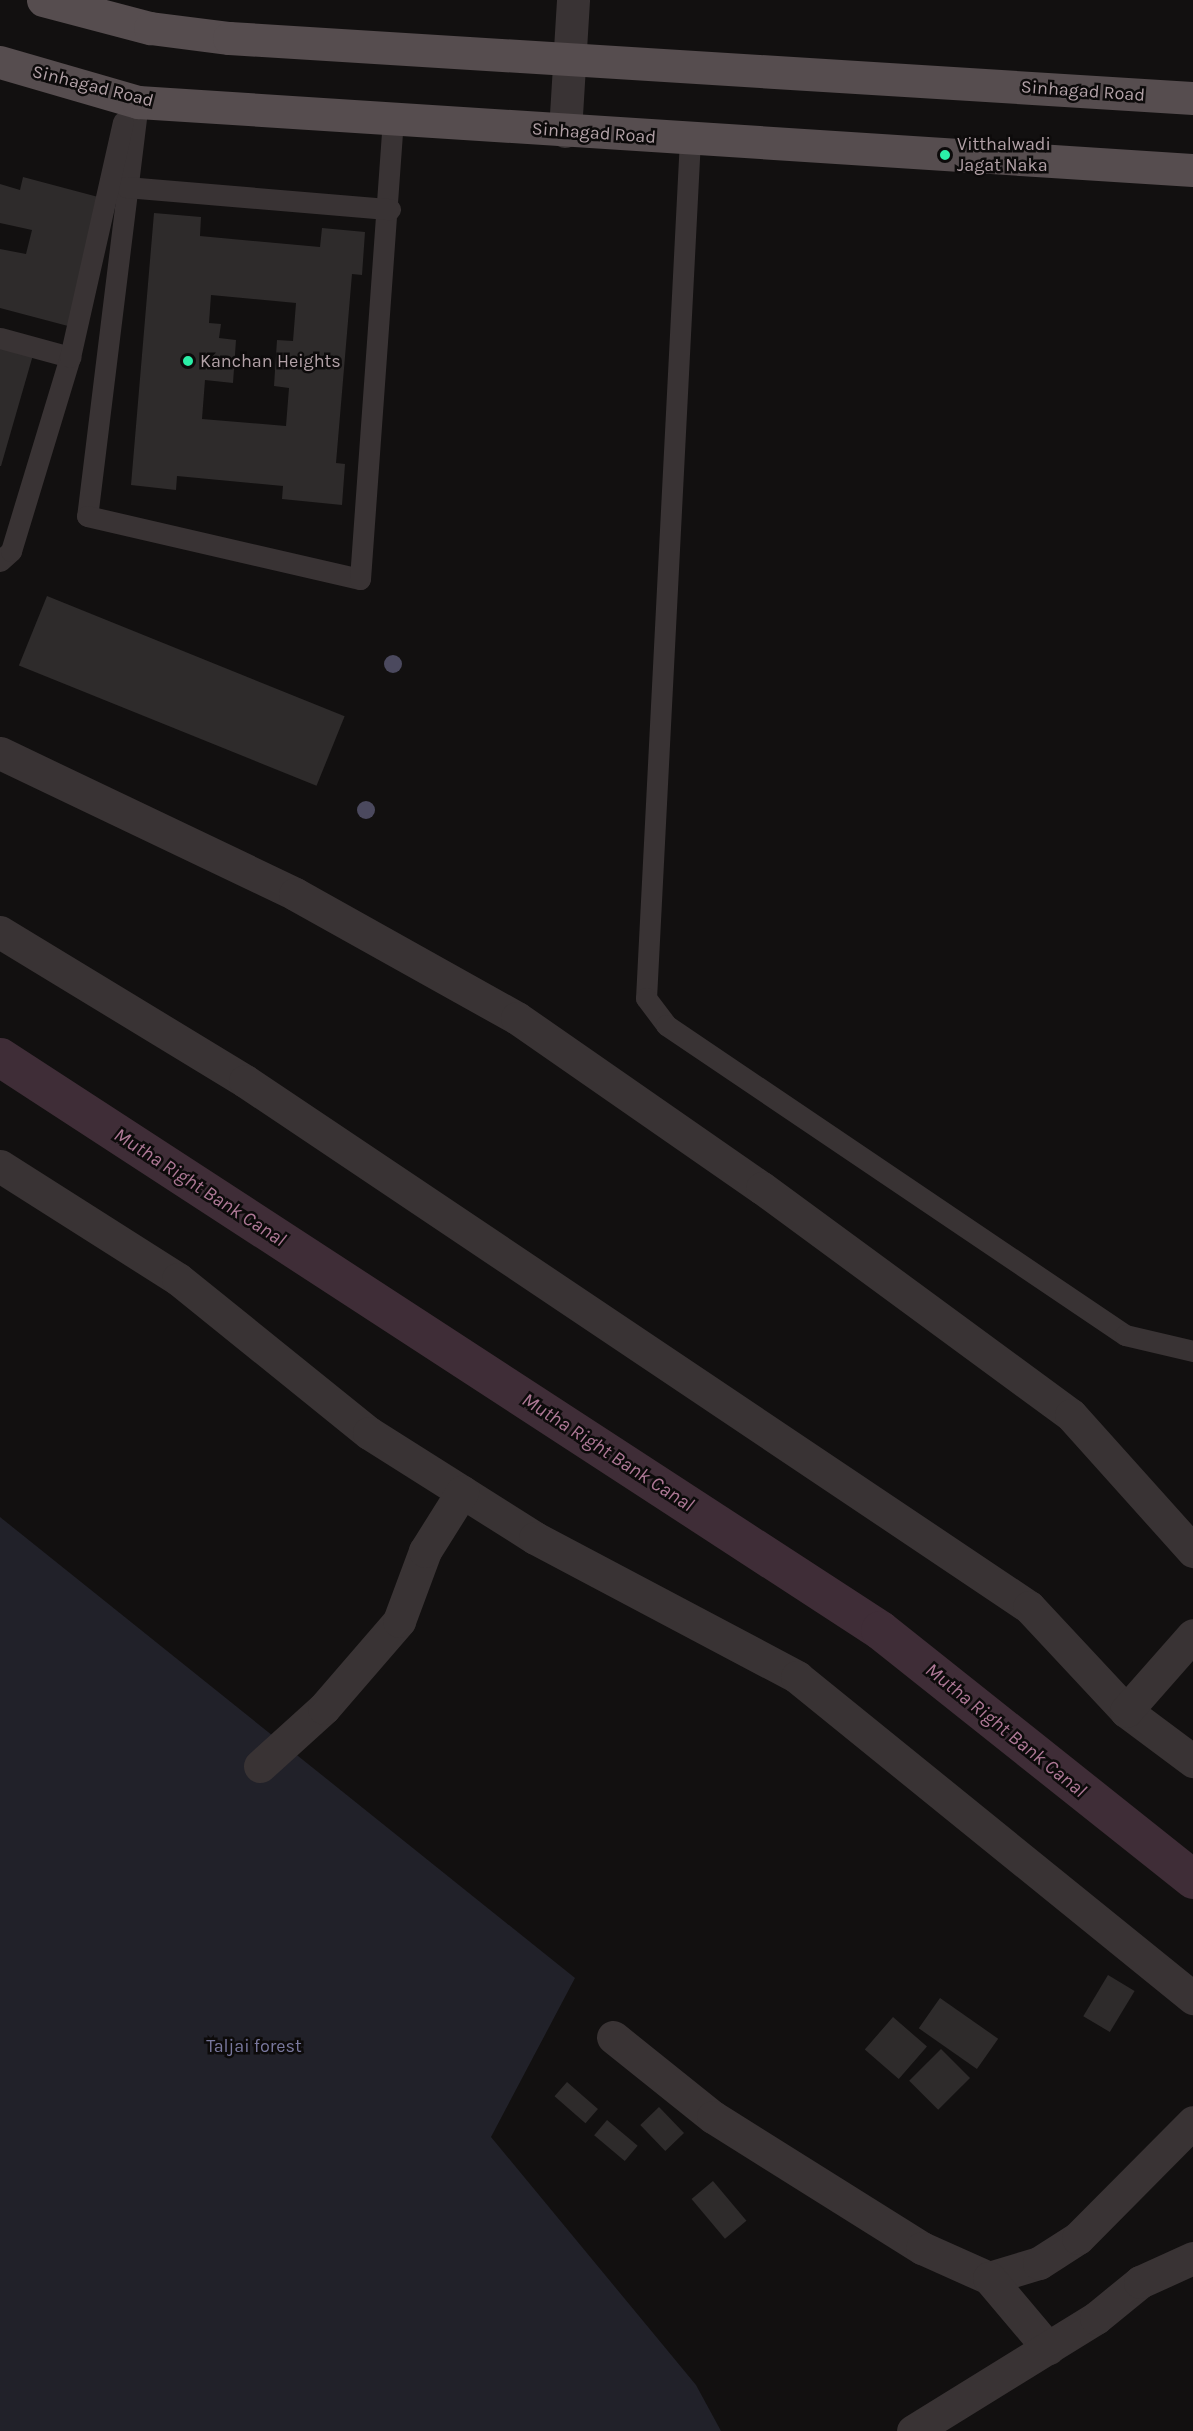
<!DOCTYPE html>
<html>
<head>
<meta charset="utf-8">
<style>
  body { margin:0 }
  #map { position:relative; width:1193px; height:2431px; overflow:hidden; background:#121010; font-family:Karla,sans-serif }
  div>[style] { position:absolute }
  .green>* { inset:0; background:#212129 }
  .canal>* { height:39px; margin:-19.5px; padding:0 19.5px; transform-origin:19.5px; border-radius:19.5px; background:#3f2d37 }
  .building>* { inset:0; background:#2e2b2b; transform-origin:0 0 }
  .lane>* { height:21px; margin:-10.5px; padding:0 10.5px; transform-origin:10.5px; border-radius:10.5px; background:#393334 }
  .street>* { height:33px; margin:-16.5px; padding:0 16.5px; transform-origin:16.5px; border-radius:16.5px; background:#393334 }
  .primary>* { height:33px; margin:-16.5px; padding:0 16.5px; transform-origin:16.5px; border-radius:16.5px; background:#564d4f }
  .trees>* { width:18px; height:18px; margin:-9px; border-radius:50%; background:#4b495e }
  .dots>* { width:16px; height:16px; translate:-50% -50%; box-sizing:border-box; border:3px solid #0d0b0b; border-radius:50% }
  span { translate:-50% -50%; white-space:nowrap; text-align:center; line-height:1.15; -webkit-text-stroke:5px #0d0b0b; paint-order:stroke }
  .street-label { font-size:18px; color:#b2a1a7 }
  .poi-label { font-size:18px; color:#b2a1a7 }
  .left { translate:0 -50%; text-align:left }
  .park-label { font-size:18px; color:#79789e }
  .water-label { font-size:20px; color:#ae7896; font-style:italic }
</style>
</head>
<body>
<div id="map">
  <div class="green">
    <div style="clip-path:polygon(0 1517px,575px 1978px,491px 2137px,696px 2385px,721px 2431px,0 2431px)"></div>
  </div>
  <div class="canal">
    <div style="left:0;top:1057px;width:1050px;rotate:33.07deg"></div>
    <div style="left:880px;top:1630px;width:400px;rotate:38.5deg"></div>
  </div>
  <div class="building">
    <div style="clip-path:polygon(23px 177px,102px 198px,68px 326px,0 308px,0 249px,26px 254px,32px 230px,0 223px,0 184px,20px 190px)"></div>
    <div style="clip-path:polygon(evenodd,154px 213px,201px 217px,200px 236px,320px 247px,322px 228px,365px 232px,362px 275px,352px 274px,336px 463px,345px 464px,342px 505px,282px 499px,283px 486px,177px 476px,176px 490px,131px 485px,154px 213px,211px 295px,296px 303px,293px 341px,277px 340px,274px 386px,289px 388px,286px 426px,202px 419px,205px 380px,233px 383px,236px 340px,219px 338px,221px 324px,209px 323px,211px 295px)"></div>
    <div style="clip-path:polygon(0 345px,33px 355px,1px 466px,0 466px)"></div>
    <div style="left:47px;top:596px;width:321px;height:75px;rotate:22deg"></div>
    <div style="left:1108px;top:1975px;width:31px;height:48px;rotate:31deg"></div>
    <div style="left:940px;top:1998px;width:71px;height:37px;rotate:35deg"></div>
    <div style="left:893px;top:2017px;width:45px;height:43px;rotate:41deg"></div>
    <div style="left:941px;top:2049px;width:41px;height:45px;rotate:45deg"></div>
    <div style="left:567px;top:2082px;width:41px;height:19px;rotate:41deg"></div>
    <div style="left:659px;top:2107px;width:36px;height:26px;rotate:46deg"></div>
    <div style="left:607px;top:2120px;width:40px;height:20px;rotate:40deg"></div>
    <div style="left:713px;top:2181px;width:52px;height:28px;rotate:50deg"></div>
  </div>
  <div class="lane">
    <div style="left:138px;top:102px;width:417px;rotate:97deg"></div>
    <div style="left:87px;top:516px;width:280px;rotate:13deg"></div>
    <div style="left:360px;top:579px;width:460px;rotate:-85.9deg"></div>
    <div style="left:690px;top:139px;width:860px;rotate:92.93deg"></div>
    <div style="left:646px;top:998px;width:34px;rotate:53deg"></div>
    <div style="left:666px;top:1025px;width:554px;rotate:34.03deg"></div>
    <div style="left:1125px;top:1335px;width:70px;rotate:13.2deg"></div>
    <div style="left:126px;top:187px;width:265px;rotate:4.8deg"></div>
    <div style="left:0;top:338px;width:73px;rotate:15.2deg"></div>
    <div style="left:0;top:561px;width:15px;rotate:-42deg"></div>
    <div style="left:11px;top:551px;width:203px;rotate:-73.1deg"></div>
    <div style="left:70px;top:357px;width:241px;rotate:-77.3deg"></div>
  </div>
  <div class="street">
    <div style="left:565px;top:131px;width:131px;rotate:-86.5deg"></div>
    <div style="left:0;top:753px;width:327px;rotate:25.5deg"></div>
    <div style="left:295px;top:894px;width:254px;rotate:29.2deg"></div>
    <div style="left:517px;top:1018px;width:298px;rotate:34.8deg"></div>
    <div style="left:762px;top:1188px;width:383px;rotate:36.3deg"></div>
    <div style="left:1071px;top:1415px;width:183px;rotate:48.1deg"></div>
    <div style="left:0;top:932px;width:287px;rotate:31.3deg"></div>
    <div style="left:245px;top:1081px;width:944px;rotate:33.86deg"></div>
    <div style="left:1029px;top:1607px;width:142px;rotate:47deg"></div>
    <div style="left:1126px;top:1711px;width:84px;rotate:36.7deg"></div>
    <div style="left:0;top:1166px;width:211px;rotate:32.4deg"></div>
    <div style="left:178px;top:1279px;width:245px;rotate:38.9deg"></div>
    <div style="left:369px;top:1433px;width:196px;rotate:32.3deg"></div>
    <div style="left:535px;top:1538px;width:297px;rotate:27.9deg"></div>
    <div style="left:797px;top:1677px;width:510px;rotate:39.03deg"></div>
    <div style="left:1126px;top:1711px;width:101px;rotate:-48.6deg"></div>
    <div style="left:260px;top:1766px;width:86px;rotate:-42.2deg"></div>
    <div style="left:324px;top:1708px;width:115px;rotate:-49.2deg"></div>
    <div style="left:399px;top:1621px;width:75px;rotate:-69.6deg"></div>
    <div style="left:425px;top:1551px;width:70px;rotate:-57.9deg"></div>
    <div style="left:613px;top:2037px;width:128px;rotate:38.7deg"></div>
    <div style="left:713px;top:2117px;width:247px;rotate:32.1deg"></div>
    <div style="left:922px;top:2248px;width:73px;rotate:24.1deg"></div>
    <div style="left:989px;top:2278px;width:52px;rotate:-16.7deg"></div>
    <div style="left:1039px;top:2263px;width:46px;rotate:-32.7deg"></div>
    <div style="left:1078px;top:2238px;width:163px;rotate:-45.2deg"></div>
    <div style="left:989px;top:2278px;width:92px;rotate:49.9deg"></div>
    <div style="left:913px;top:2431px;width:215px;rotate:-31.7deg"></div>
    <div style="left:1096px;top:2318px;width:57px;rotate:-39.3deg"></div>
    <div style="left:1140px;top:2282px;width:58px;rotate:-24.4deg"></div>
  </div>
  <div class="primary">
    <div style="left:43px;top:0;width:111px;rotate:14.7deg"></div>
    <div style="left:150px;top:28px;width:80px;rotate:7.2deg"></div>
    <div style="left:229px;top:38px;width:966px;rotate:3.56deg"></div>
    <div style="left:0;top:62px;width:144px;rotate:16.2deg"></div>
    <div style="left:138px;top:102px;width:1057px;rotate:3.69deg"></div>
  </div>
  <div class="trees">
    <div style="left:393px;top:664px"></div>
    <div style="left:366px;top:810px"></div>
  </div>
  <div class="dots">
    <div style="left:945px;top:155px;background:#2befa7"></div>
    <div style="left:188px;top:361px;background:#2befa7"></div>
  </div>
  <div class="street-label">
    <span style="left:93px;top:86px;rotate:14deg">Sinhagad Road</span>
    <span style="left:1083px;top:91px;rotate:4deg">Sinhagad Road</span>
    <span style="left:594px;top:133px;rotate:4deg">Sinhagad Road</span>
  </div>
  <div class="poi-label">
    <span class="left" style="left:957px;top:155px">Vitthalwadi<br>Jagat Naka</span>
    <span class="left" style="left:200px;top:361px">Kanchan Heights</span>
  </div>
  <div class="park-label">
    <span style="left:254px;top:2046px">Taljai forest</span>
  </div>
  <div class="water-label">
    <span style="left:200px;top:1187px;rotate:33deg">Mutha Right Bank Canal</span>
    <span style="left:608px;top:1452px;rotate:33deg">Mutha Right Bank Canal</span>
    <span style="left:1006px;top:1730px;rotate:39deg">Mutha Right Bank Canal</span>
  </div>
</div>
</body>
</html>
